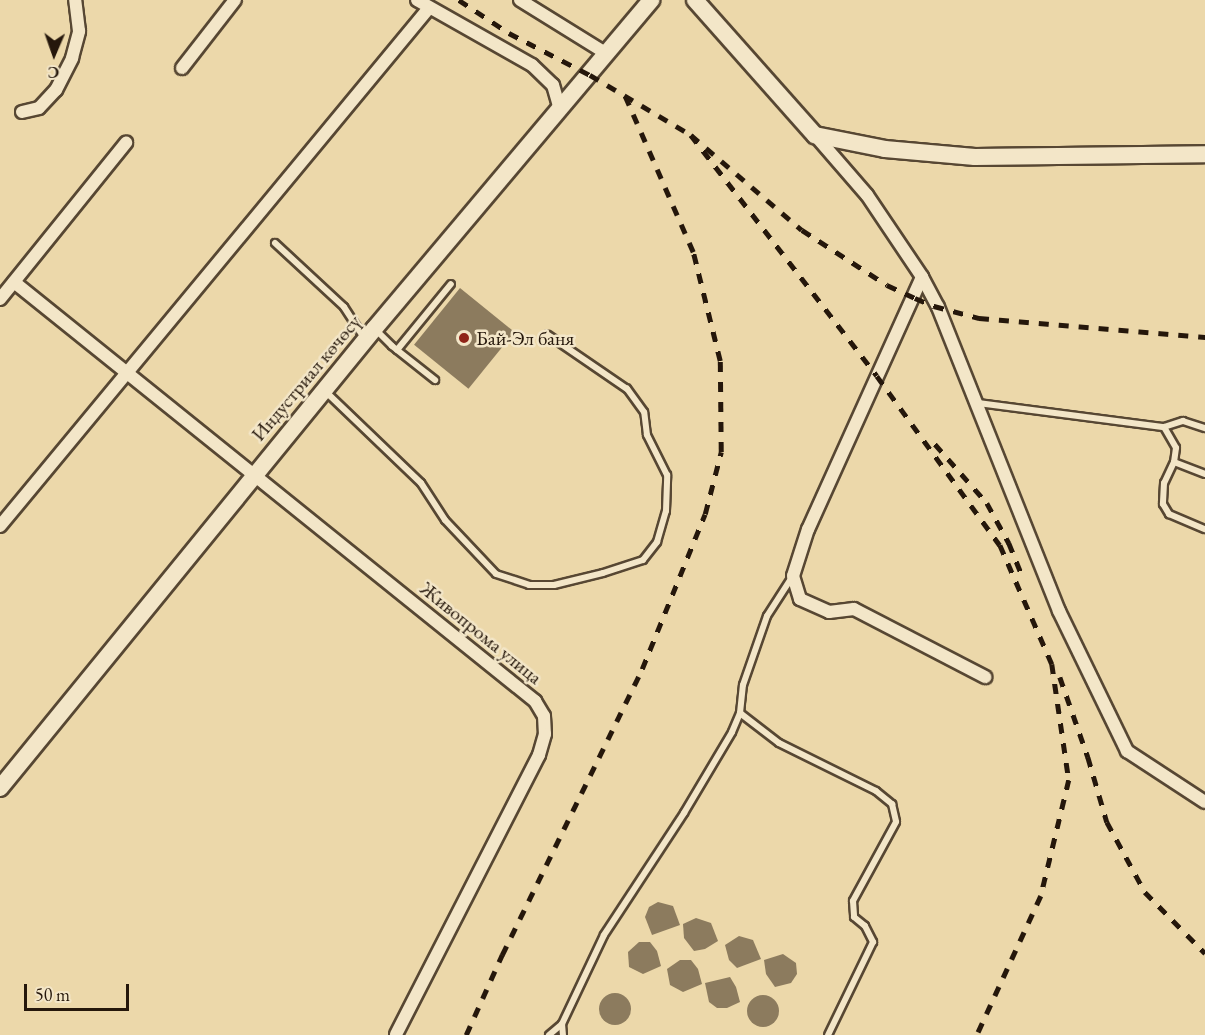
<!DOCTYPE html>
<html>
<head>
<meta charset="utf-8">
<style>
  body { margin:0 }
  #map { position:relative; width:1205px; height:1035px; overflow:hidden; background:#ecd8aa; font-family:"EB Garamond",serif }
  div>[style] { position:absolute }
  .building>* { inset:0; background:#8c7b5e; transform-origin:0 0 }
  .round { border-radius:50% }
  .roads { filter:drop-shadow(2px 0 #574733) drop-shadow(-2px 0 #574733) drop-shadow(0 2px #574733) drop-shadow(0 -2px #574733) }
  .lane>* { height:6px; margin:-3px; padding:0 3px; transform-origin:3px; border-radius:3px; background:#f3e6c8 }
  .street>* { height:12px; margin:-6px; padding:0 6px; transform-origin:6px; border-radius:6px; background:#f3e6c8 }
  .secondary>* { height:16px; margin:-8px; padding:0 8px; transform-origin:8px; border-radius:8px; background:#f3e6c8 }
  .rail>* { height:4.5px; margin-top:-2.25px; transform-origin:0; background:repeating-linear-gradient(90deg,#25170b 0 10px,transparent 0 20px) }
  .dots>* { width:16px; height:16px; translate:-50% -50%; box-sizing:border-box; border:3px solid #f3e6c8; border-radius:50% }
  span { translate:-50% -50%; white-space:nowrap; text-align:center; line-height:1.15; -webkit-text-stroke:5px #f3e6c8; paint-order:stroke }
  .poi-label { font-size:20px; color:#25170b }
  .left { translate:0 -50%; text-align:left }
  .street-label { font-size:20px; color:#25170b }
  .north { position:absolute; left:24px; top:24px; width:60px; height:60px; -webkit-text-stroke:4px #f3e6c8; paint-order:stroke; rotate:182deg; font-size:16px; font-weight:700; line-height:24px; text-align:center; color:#25170b }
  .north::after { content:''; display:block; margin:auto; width:21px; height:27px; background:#25170b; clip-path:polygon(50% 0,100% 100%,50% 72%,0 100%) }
  .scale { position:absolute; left:24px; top:984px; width:105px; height:27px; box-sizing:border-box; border:3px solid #25170b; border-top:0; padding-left:8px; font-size:18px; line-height:21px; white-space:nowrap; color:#25170b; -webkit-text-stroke:4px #f3e6c8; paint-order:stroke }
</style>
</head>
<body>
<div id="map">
  <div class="building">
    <div style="left:460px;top:288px;width:70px;height:73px;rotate:39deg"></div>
    <div style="clip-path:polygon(658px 902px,673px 906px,680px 925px,652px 935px,645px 917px,649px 907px)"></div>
    <div style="clip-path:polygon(696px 918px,711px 923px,718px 941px,705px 949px,694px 951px,684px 938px,683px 924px)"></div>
    <div style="clip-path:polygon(739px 936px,753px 940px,761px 959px,737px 968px,729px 960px,725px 945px)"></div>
    <div style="clip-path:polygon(639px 942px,650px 942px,657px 951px,661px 966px,643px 974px,629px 967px,628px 952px)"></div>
    <div style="clip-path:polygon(783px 954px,796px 963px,797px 974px,791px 983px,775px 987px,766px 974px,764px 960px)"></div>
    <div style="clip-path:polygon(680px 960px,691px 960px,698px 969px,702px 984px,683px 992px,670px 985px,667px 969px)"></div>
    <div style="clip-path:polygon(730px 977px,736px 987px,740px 1002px,727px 1008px,717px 1008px,709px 1002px,705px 983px)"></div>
    <div class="round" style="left:599px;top:993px;width:32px;height:32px"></div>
    <div class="round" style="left:747px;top:995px;width:32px;height:32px"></div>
  </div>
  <div class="roads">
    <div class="lane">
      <div style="left:275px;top:243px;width:94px;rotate:42.8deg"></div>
      <div style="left:344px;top:307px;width:38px;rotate:57deg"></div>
      <div style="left:375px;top:329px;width:24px;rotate:45deg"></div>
      <div style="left:392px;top:346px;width:55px;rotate:38.3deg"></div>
      <div style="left:397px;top:350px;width:85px;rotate:-50.7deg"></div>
      <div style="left:324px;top:390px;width:134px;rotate:43.8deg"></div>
      <div style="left:421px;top:483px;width:44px;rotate:57deg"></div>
      <div style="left:445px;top:520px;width:74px;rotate:46.6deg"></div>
      <div style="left:496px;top:574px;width:35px;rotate:18deg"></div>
      <div style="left:529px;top:585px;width:25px"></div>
      <div style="left:554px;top:585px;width:50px;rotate:-13.8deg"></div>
      <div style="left:603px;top:573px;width:42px;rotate:-18deg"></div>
      <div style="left:643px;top:560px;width:23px;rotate:-52deg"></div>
      <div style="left:657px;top:542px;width:32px;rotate:-74deg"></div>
      <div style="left:666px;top:511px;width:36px;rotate:-88deg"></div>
      <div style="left:667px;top:475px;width:45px;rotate:-116.6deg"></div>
      <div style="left:647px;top:435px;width:23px;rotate:-97deg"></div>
      <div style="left:644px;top:412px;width:29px;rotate:-126deg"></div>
      <div style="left:627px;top:389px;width:96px;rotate:-145.6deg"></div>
      <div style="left:978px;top:403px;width:188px;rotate:7.4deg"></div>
      <div style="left:1164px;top:427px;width:20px;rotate:-18deg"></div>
      <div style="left:1183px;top:421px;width:23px;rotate:18deg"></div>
      <div style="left:1164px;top:427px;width:24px;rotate:60deg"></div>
      <div style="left:1176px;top:448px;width:14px;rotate:98deg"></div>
      <div style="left:1174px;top:462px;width:23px;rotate:115deg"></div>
      <div style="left:1164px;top:483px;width:21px;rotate:93deg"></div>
      <div style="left:1163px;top:504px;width:12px;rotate:59deg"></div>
      <div style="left:1169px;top:514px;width:39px;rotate:23deg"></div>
      <div style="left:1174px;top:462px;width:33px;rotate:21deg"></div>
      <div style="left:740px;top:713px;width:49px;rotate:37.6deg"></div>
      <div style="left:779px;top:743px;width:108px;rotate:26.3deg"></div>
      <div style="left:876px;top:791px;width:21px;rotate:39deg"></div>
      <div style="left:892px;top:804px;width:18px;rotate:77deg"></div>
      <div style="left:896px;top:822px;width:90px;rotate:118.6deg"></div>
      <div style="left:853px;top:901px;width:16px;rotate:86deg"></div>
      <div style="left:854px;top:917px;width:14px;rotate:39deg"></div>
      <div style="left:865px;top:926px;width:18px;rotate:63deg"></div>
      <div style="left:873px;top:942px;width:103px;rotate:115.8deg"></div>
      <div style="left:562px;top:1024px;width:11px;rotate:85deg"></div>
      <div style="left:549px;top:1035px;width:17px;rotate:-40deg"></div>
      <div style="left:562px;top:1024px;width:98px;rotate:-64.7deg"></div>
      <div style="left:604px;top:935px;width:146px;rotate:-56.7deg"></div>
      <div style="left:684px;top:813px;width:94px;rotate:-59.3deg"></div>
      <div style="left:732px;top:732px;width:21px;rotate:-67deg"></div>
      <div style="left:740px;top:713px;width:28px;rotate:-84deg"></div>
      <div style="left:743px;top:685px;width:73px;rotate:-70.8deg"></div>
      <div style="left:767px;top:616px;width:46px;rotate:-57.3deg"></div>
    </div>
    <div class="street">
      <div style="left:417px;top:0;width:132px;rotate:29.5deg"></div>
      <div style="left:532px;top:65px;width:29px;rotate:44deg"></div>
      <div style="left:553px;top:85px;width:26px;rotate:74deg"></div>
      <div style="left:520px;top:0;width:102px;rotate:31.8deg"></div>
      <div style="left:182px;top:68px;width:86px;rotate:-52.1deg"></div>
      <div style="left:22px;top:112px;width:17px;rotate:-13deg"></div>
      <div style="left:39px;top:108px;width:25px;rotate:-47deg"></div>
      <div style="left:56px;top:90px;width:36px;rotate:-63deg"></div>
      <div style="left:72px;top:58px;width:28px;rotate:-75deg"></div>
      <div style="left:79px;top:31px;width:31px;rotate:-97deg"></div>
      <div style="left:815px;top:135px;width:79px;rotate:49.1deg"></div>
      <div style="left:867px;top:195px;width:99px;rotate:56.1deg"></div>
      <div style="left:922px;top:277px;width:34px;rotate:62deg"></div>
      <div style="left:938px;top:307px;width:327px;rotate:68.3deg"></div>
      <div style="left:1059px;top:611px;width:156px;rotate:64.1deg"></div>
      <div style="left:1127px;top:751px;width:93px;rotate:33.2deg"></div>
      <div style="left:922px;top:277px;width:277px;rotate:114.3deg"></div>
      <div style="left:808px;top:529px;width:49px;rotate:107.7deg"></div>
      <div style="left:793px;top:576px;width:24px;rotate:73deg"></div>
      <div style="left:800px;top:599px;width:32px;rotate:24deg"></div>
      <div style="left:829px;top:612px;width:25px;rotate:-7deg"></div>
      <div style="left:854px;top:609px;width:148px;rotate:27.4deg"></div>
      <div style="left:14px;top:282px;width:669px;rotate:38.81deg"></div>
      <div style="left:535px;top:701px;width:17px;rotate:59deg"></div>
      <div style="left:544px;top:716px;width:18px;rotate:87deg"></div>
      <div style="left:545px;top:734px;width:22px;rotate:106deg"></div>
      <div style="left:539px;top:755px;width:314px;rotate:117.1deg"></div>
      <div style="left:0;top:299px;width:201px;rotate:-51.1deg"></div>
      <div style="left:0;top:526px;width:673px;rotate:-50.37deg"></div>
    </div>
    <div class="secondary">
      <div style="left:695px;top:0;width:181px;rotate:48.4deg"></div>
      <div style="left:815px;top:135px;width:71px;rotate:11.3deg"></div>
      <div style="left:885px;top:149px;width:90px;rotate:5.1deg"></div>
      <div style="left:975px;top:157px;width:230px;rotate:-0.7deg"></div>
      <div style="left:0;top:788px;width:593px;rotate:-50.81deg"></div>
      <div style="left:375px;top:328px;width:429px;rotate:-49.9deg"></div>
    </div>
  </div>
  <div class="rail">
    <div style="left:459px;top:0;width:60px;rotate:33.4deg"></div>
    <div style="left:509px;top:33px;width:91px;rotate:27.4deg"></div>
    <div style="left:590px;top:75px;width:117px;rotate:30.7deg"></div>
    <div style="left:691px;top:135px;width:146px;rotate:40.6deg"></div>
    <div style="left:802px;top:230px;width:101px;rotate:32.9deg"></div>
    <div style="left:887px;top:285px;width:31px;rotate:25deg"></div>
    <div style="left:915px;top:298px;width:21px;rotate:23deg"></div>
    <div style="left:934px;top:306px;width:47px;rotate:14.9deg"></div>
    <div style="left:979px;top:318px;width:227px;rotate:4.8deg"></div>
    <div style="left:691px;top:135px;width:304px;rotate:52.3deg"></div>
    <div style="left:877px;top:376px;width:209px;rotate:54deg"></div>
    <div style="left:1000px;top:545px;width:130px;rotate:66.4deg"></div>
    <div style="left:1052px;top:664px;width:117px;rotate:81.7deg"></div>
    <div style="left:1069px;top:780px;width:119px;rotate:103.6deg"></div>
    <div style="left:1041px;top:896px;width:153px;rotate:114.7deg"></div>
    <div style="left:935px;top:444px;width:79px;rotate:48.6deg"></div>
    <div style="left:987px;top:503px;width:46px;rotate:61.2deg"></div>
    <div style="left:1009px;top:543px;width:32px;rotate:68deg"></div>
    <div style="left:1060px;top:677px;width:85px;rotate:70.7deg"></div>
    <div style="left:1088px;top:757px;width:68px;rotate:73.7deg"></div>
    <div style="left:1107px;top:822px;width:80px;rotate:61.5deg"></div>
    <div style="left:1145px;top:892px;width:86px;rotate:45.5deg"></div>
    <div style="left:466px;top:1035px;width:88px;rotate:-65.8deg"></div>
    <div style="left:502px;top:955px;width:318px;rotate:-63.9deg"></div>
    <div style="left:642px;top:669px;width:167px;rotate:-67.9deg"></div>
    <div style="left:705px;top:514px;width:64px;rotate:-75.5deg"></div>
    <div style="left:721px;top:452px;width:91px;rotate:-90.6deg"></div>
    <div style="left:720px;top:361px;width:112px;rotate:-103.9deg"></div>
    <div style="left:693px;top:252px;width:170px;rotate:-113.6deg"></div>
  </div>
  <div class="dots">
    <div style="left:464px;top:338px;background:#8f2418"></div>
  </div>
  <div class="poi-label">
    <span class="left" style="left:476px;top:338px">Бай-Эл баня</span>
  </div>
  <div class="street-label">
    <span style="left:306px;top:378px;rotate:-50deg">Индустриал көчөсү</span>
    <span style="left:481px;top:633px;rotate:39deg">Живопрома улица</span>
  </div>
  <div class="north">С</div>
  <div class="scale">50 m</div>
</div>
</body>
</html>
